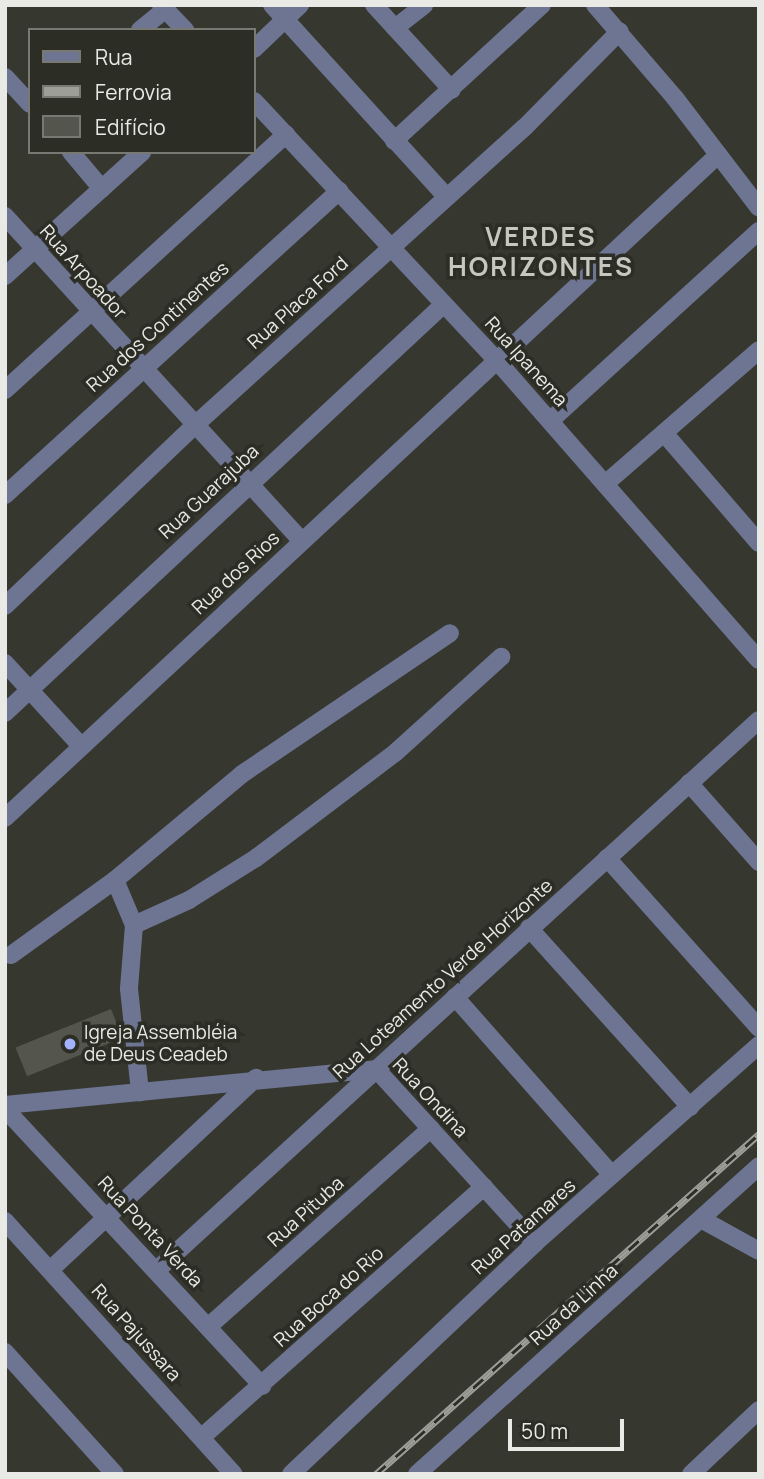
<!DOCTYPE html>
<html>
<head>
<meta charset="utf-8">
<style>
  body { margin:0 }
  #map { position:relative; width:764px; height:1479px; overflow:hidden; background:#36372f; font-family:Manrope,sans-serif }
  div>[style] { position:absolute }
  .building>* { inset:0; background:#54564d; transform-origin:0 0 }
  .minor>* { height:18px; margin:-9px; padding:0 9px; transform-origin:9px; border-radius:9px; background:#6e7593 }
  .rail>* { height:7px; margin-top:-3.5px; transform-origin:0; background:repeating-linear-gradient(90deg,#2c2d25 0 13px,#9d9e97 0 26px); box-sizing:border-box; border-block:2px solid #9d9e97 }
  .dots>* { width:19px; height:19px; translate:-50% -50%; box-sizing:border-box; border:4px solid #2c2d25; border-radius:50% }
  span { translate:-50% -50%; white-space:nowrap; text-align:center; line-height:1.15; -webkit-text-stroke:7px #2c2d25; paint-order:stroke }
  .street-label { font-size:19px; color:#e9eae5 }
  .poi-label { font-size:19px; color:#e9eae5 }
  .left { translate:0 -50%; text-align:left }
  .district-label { font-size:26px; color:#c6c7be; font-weight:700; letter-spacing:2px }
  .frame { position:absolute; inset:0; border:7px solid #e9eae5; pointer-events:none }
  .legend { position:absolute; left:28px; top:28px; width:228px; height:126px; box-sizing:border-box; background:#2c2d25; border:2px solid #787972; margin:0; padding:9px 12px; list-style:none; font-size:21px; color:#e9eae5 }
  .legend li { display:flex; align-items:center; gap:14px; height:35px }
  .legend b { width:35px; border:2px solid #787972 }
  .scale { position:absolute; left:508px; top:1419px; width:116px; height:32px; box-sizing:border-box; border:4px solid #e9eae5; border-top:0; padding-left:9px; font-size:21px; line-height:24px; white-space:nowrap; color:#e9eae5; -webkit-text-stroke:5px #2c2d25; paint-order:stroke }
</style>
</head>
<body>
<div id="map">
  <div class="building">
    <div style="left:111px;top:1009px;width:31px;height:103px;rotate:68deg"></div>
  </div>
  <div class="minor">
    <div style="left:161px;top:5px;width:35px;rotate:46deg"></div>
    <div style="left:272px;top:5px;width:258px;rotate:47.7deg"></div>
    <div style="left:374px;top:5px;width:115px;rotate:47.5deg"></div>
    <div style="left:595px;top:5px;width:123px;rotate:49.3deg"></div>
    <div style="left:675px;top:98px;width:138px;rotate:52.6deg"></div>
    <div style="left:395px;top:28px;width:37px;rotate:-38deg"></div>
    <div style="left:140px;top:30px;width:32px;rotate:-39deg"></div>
    <div style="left:254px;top:49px;width:64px;rotate:-43.7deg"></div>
    <div style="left:5px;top:77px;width:37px;rotate:47deg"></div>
    <div style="left:254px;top:101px;width:357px;rotate:46.9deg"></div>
    <div style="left:498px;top:362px;width:396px;rotate:48.8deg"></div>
    <div style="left:394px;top:141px;width:201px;rotate:-42.6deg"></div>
    <div style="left:71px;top:152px;width:48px;rotate:50deg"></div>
    <div style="left:5px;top:216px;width:439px;rotate:47.6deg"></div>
    <div style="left:5px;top:276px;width:185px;rotate:-42.1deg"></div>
    <div style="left:5px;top:390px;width:380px;rotate:-42.3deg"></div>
    <div style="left:551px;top:420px;width:281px;rotate:-42.3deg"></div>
    <div style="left:664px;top:433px;width:145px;rotate:49.2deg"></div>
    <div style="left:605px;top:484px;width:204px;rotate:-41deg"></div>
    <div style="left:5px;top:495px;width:452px;rotate:-42.3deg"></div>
    <div style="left:5px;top:606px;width:262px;rotate:-43.6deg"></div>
    <div style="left:195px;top:425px;width:443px;rotate:-42.1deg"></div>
    <div style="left:524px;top:128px;width:136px;rotate:-45.3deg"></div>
    <div style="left:5px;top:663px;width:113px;rotate:47.5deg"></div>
    <div style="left:5px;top:713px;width:600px;rotate:-42.97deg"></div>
    <div style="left:689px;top:783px;width:106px;rotate:48.5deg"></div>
    <div style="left:5px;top:818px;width:974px;rotate:-42.92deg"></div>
    <div style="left:607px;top:858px;width:228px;rotate:48.2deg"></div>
    <div style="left:115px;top:880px;width:49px;rotate:67.1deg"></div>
    <div style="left:134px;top:925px;width:64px;rotate:94.5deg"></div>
    <div style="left:129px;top:989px;width:104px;rotate:83.9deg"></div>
    <div style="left:134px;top:925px;width:60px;rotate:-24.4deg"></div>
    <div style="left:189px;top:900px;width:79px;rotate:-32.1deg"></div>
    <div style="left:256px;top:858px;width:176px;rotate:-37.1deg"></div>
    <div style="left:396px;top:752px;width:142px;rotate:-42.1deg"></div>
    <div style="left:529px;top:928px;width:241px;rotate:48deg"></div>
    <div style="left:11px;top:955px;width:128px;rotate:-35.8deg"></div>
    <div style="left:115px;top:880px;width:165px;rotate:-39.8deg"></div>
    <div style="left:242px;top:774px;width:251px;rotate:-34.1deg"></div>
    <div style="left:455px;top:997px;width:237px;rotate:48.6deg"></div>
    <div style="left:5px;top:1105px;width:373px;rotate:-5.5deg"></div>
    <div style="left:376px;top:1069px;width:236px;rotate:47.6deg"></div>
    <div style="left:5px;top:1109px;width:378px;rotate:47.1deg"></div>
    <div style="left:701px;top:1219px;width:66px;rotate:28.9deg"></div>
    <div style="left:5px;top:1221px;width:341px;rotate:47.9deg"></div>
    <div style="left:50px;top:1270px;width:282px;rotate:-43deg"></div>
    <div style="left:157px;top:1270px;width:815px;rotate:-42.42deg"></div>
    <div style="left:209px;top:1326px;width:297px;rotate:-41.7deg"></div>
    <div style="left:5px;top:1352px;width:164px;rotate:48deg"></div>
    <div style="left:202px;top:1437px;width:377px;rotate:-41.6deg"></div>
    <div style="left:291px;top:1474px;width:336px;rotate:-43.4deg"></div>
    <div style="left:535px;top:1243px;width:299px;rotate:-41.5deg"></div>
    <div style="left:417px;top:1474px;width:460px;rotate:-42deg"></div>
    <div style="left:691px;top:1474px;width:93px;rotate:-43.3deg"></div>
  </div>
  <div class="rail">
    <div style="left:376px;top:1474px;width:512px;rotate:-41.6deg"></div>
  </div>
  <div class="dots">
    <div style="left:70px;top:1044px;background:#a2b2fd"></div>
  </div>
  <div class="street-label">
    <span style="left:83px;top:272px;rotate:48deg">Rua Arpoador</span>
    <span style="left:298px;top:303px;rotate:-42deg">Rua Placa Ford</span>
    <span style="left:158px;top:327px;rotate:-42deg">Rua dos Continentes</span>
    <span style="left:526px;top:362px;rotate:48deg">Rua Ipanema</span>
    <span style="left:209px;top:492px;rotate:-43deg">Rua Guarajuba</span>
    <span style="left:236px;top:573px;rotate:-43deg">Rua dos Rios</span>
    <span style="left:443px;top:979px;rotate:-42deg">Rua Loteamento Verde Horizonte</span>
    <span style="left:430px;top:1098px;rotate:47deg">Rua Ondina</span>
    <span style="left:306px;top:1212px;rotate:-42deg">Rua Pituba</span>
    <span style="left:524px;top:1227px;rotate:-42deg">Rua Patamares</span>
    <span style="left:150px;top:1232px;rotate:47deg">Rua Ponta Verda</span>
    <span style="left:329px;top:1297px;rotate:-42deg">Rua Boca do Rio</span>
    <span style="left:574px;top:1305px;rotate:-42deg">Rua da Linha</span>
    <span style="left:136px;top:1333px;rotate:48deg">Rua Pajussara</span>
  </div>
  <div class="poi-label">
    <span class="left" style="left:84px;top:1044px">Igreja Assembléia<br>de Deus Ceadeb</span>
  </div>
  <div class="district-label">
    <span style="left:541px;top:252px">VERDES<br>HORIZONTES</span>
  </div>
  <div class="frame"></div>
  <ul class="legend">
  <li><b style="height:9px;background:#6e7593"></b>Rua</li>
  <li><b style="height:9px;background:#9d9e97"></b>Ferrovia</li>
  <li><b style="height:19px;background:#54564d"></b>Edifício</li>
  </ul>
  <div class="scale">50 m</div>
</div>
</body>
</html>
